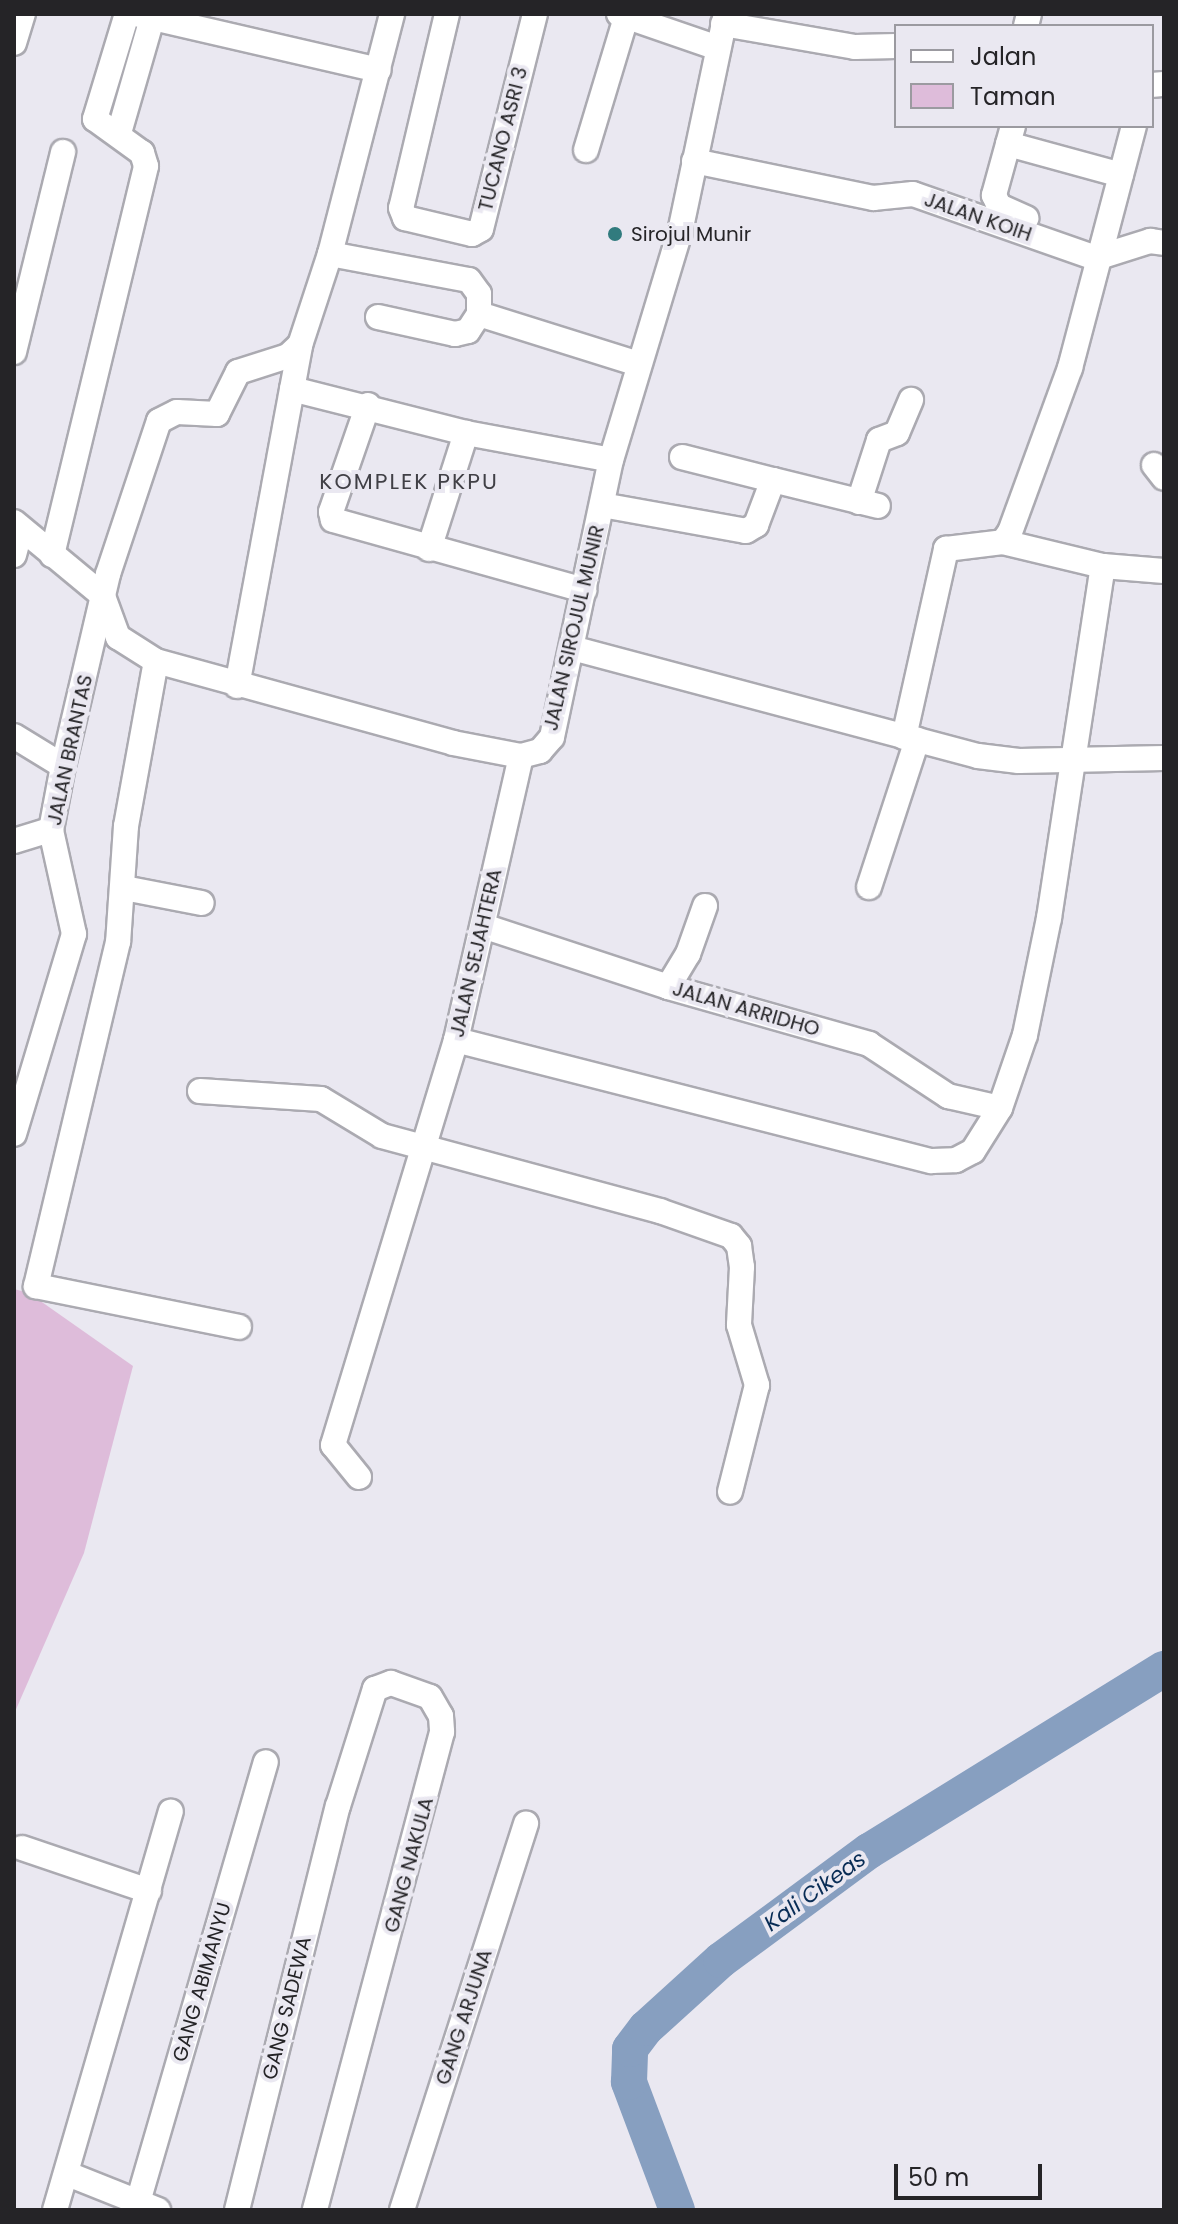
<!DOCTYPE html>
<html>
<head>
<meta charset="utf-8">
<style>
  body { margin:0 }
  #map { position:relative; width:1178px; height:2224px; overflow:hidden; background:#eae8f1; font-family:Poppins,sans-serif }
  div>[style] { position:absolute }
  .green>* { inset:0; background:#debcda }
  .river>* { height:36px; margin:-18px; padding:0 18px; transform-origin:18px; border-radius:18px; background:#879fc0 }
  .roads { filter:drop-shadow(2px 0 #abaab1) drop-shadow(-2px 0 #abaab1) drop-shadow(0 2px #abaab1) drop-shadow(0 -2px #abaab1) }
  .minor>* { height:24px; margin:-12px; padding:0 12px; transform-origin:12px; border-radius:12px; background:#fff }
  .dots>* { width:22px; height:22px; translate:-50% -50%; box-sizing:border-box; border:4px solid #eae8f1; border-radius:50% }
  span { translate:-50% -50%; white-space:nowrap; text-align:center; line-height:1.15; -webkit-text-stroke:8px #eae8f1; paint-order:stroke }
  .street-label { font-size:20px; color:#252427 }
  .poi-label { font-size:20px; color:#252427 }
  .left { translate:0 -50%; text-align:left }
  .neighbourhood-label { font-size:22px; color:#414046; letter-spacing:2px }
  .water-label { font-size:22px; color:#082c55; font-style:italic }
  .frame { position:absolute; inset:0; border:16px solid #252427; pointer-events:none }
  .legend { position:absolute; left:894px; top:24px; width:260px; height:104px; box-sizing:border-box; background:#eae8f1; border:2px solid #9b9aa0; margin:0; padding:10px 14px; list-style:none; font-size:24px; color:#252427 }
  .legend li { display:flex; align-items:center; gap:16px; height:40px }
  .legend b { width:40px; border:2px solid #9b9aa0 }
  .scale { position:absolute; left:894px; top:2164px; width:148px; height:36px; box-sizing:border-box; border:4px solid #252427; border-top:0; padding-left:10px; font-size:24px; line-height:28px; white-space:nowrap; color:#252427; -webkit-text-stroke:6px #eae8f1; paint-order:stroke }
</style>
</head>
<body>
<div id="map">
  <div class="green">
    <div style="clip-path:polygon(14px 1289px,29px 1293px,133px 1366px,84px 1553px,14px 1714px)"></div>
  </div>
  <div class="river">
    <div style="left:677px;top:2210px;width:137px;rotate:-110.6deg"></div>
    <div style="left:629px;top:2082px;width:33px;rotate:-88deg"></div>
    <div style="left:630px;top:2049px;width:26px;rotate:-53deg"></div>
    <div style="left:646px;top:2028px;width:101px;rotate:-42.2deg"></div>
    <div style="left:721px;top:1960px;width:184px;rotate:-36.4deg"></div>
    <div style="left:869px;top:1851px;width:347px;rotate:-31.7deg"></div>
  </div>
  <div class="roads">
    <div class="minor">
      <div style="left:136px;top:14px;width:249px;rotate:13deg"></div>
      <div style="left:447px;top:14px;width:199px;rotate:103.3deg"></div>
      <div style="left:401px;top:208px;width:11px;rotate:68deg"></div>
      <div style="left:405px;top:218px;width:69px;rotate:13.4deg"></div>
      <div style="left:472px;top:234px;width:10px;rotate:-29deg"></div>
      <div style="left:481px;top:229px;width:222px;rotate:-75.9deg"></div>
      <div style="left:619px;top:14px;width:105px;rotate:19deg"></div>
      <div style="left:723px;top:24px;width:134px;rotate:9.9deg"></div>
      <div style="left:855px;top:47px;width:41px;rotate:-1.4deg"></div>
      <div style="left:1026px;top:26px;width:12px;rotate:-76deg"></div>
      <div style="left:14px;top:43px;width:30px;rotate:-73deg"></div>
      <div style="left:1152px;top:85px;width:12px;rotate:-5deg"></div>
      <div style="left:1013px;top:126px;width:72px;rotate:105.4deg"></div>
      <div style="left:994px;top:195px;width:12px;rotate:66deg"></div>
      <div style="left:999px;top:206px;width:30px;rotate:24deg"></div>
      <div style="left:119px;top:133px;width:119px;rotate:-73.9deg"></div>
      <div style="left:1008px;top:144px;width:117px;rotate:15.3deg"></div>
      <div style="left:586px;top:150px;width:142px;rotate:-73.2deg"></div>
      <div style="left:694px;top:161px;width:183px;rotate:11.7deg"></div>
      <div style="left:873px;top:198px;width:40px;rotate:-5.7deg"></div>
      <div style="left:913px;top:194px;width:194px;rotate:19.3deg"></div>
      <div style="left:1096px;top:258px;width:57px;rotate:-17.5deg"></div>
      <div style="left:1150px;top:241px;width:14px;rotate:8deg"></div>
      <div style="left:330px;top:254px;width:141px;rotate:10.6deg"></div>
      <div style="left:469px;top:280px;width:17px;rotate:54deg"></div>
      <div style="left:479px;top:294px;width:20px;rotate:90deg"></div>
      <div style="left:479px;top:314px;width:168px;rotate:17.4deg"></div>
      <div style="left:378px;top:317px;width:79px;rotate:12.4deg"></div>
      <div style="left:455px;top:334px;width:13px;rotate:-13deg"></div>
      <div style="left:468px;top:331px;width:20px;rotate:-57deg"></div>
      <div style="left:14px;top:352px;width:206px;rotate:-76.2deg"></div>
      <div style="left:292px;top:389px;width:179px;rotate:14.2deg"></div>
      <div style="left:466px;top:433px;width:147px;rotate:10.5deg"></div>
      <div style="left:368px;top:405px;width:113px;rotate:109.1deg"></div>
      <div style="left:331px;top:512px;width:8px;rotate:76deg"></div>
      <div style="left:333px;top:520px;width:261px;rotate:15.6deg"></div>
      <div style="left:682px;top:457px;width:94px;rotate:14.2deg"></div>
      <div style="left:1154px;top:465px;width:16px;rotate:52deg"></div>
      <div style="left:859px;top:502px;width:65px;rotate:-72.1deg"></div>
      <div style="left:879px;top:440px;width:19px;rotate:-21deg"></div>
      <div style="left:897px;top:433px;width:36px;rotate:-67deg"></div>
      <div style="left:602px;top:505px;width:146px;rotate:10.2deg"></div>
      <div style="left:746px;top:531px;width:12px;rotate:-31deg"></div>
      <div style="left:756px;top:525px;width:48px;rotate:-69.3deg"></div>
      <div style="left:773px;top:480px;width:108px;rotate:13.9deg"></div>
      <div style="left:14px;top:522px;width:116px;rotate:39.7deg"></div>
      <div style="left:103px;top:596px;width:44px;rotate:69.9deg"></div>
      <div style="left:118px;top:637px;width:45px;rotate:32.3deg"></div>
      <div style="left:156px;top:661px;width:308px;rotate:15.4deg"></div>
      <div style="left:453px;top:743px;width:69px;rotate:10.8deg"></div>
      <div style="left:521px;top:756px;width:20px;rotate:-15deg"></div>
      <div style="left:540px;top:751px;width:18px;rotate:-49deg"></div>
      <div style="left:552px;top:737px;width:283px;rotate:-78deg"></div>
      <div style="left:611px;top:460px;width:238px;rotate:-73.2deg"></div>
      <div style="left:680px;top:232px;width:223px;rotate:-78.1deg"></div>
      <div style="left:1003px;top:542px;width:103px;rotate:13.5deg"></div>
      <div style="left:1103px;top:566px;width:61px;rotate:4.7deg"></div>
      <div style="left:429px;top:549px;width:122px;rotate:-72.3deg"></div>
      <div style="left:14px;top:555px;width:27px;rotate:-75deg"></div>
      <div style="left:52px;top:555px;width:400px;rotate:-76.4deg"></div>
      <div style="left:146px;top:166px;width:14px;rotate:-107deg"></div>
      <div style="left:142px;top:153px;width:58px;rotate:-144.1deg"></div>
      <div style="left:95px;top:119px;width:110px;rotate:-73.1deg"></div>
      <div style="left:572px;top:648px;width:420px;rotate:14.9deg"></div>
      <div style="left:978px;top:756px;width:41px;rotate:7deg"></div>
      <div style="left:1019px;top:761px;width:145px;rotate:-1.2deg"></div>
      <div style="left:156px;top:661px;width:168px;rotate:100.3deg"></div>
      <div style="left:126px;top:826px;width:116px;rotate:93.9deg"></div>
      <div style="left:118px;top:942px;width:354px;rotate:103.4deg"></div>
      <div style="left:36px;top:1286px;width:207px;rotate:11.4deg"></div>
      <div style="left:237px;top:686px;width:347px;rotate:-79.5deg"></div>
      <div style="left:300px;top:345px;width:96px;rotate:-71.8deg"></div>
      <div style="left:330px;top:254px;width:248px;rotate:-75.5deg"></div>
      <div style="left:14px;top:736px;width:57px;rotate:31.5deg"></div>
      <div style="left:904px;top:737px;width:193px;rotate:-77.4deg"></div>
      <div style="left:946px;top:549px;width:57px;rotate:-7deg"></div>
      <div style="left:1003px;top:542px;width:12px;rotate:-55deg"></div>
      <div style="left:1010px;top:532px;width:175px;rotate:-69.9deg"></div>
      <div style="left:1070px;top:368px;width:250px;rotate:-75.2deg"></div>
      <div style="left:14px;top:841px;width:39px;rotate:-17deg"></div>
      <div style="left:869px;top:887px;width:155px;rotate:-71.9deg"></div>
      <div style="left:124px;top:888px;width:79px;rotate:10.9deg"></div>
      <div style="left:483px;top:926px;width:195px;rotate:18.2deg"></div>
      <div style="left:668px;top:987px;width:209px;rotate:15.8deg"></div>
      <div style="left:869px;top:1044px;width:95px;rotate:33.4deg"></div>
      <div style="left:948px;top:1096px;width:53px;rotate:13deg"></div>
      <div style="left:668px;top:987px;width:39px;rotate:-59deg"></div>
      <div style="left:688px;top:954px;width:51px;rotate:-70.5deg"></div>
      <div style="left:456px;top:1040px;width:491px;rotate:14.3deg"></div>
      <div style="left:932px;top:1161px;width:24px;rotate:-2deg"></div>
      <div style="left:956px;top:1160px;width:19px;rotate:-28deg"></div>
      <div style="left:973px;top:1151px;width:51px;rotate:-57.9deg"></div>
      <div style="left:1000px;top:1108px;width:77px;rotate:-71.1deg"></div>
      <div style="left:1025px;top:1035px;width:119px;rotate:-78.4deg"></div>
      <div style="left:1049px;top:918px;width:356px;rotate:-81.3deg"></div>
      <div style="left:200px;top:1091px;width:121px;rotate:3.8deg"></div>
      <div style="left:321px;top:1099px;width:71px;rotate:31.2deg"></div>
      <div style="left:382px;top:1136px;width:288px;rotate:15.1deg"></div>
      <div style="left:660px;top:1211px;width:75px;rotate:19.4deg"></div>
      <div style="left:731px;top:1236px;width:13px;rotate:51deg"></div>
      <div style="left:739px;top:1246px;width:21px;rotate:82deg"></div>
      <div style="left:742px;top:1267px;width:58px;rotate:93deg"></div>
      <div style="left:739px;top:1325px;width:63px;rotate:73.3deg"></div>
      <div style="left:757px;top:1385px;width:110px;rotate:104.2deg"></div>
      <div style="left:14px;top:1134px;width:209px;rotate:-73.3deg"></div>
      <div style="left:74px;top:934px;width:107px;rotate:-102.5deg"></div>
      <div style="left:51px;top:830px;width:65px;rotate:-79.4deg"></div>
      <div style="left:63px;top:766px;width:197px;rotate:-76.8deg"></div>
      <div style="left:108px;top:574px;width:161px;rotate:-71.6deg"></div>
      <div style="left:159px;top:421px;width:20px;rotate:-27deg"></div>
      <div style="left:177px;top:412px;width:40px;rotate:2.9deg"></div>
      <div style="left:217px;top:414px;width:47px;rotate:-63.4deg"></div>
      <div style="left:238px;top:372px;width:52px;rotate:-17.7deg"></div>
      <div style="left:288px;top:356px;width:16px;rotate:-43deg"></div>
      <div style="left:359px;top:1477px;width:41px;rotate:-129.1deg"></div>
      <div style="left:333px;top:1445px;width:423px;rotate:-73.1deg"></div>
      <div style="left:456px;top:1040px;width:291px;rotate:-77.1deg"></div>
      <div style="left:22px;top:1848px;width:134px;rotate:18.7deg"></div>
      <div style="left:68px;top:2174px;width:97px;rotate:21.8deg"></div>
      <div style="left:138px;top:2202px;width:458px;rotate:-73.8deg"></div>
      <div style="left:55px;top:2210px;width:415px;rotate:-73.8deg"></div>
      <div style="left:237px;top:2210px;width:416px;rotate:-76deg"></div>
      <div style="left:338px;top:1806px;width:123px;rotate:-72.5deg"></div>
      <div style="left:375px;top:1689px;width:17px;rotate:-21deg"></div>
      <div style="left:391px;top:1683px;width:41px;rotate:19.7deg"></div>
      <div style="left:430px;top:1697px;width:22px;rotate:60deg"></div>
      <div style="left:441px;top:1716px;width:16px;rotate:86deg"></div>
      <div style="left:442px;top:1732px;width:495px;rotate:104.9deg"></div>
      <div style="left:402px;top:2210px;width:406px;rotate:-72.2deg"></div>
    </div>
  </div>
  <div class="dots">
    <div style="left:615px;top:234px;background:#317b7e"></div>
  </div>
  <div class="street-label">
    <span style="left:503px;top:139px;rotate:-76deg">TUCANO ASRI 3</span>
    <span style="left:978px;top:217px;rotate:19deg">JALAN KOIH</span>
    <span style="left:574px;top:628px;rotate:-77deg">JALAN SIROJUL MUNIR</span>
    <span style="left:70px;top:750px;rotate:-78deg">JALAN BRANTAS</span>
    <span style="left:476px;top:953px;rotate:-77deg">JALAN SEJAHTERA</span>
    <span style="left:746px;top:1009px;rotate:16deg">JALAN ARRIDHO</span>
    <span style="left:409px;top:1865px;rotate:-75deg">GANG NAKULA</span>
    <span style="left:202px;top:1982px;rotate:-74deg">GANG ABIMANYU</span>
    <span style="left:287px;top:2008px;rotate:-76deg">GANG SADEWA</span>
    <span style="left:464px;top:2017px;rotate:-72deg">GANG ARJUNA</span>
  </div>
  <div class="poi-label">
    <span class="left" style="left:631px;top:234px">Sirojul Munir</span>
  </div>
  <div class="neighbourhood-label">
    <span style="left:409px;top:482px">KOMPLEK PKPU</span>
  </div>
  <div class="water-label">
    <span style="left:815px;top:1891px;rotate:-36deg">Kali Cikeas</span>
  </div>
  <div class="frame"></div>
  <ul class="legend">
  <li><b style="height:10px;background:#fff"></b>Jalan</li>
  <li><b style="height:22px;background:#debcda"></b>Taman</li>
  </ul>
  <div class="scale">50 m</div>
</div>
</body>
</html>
